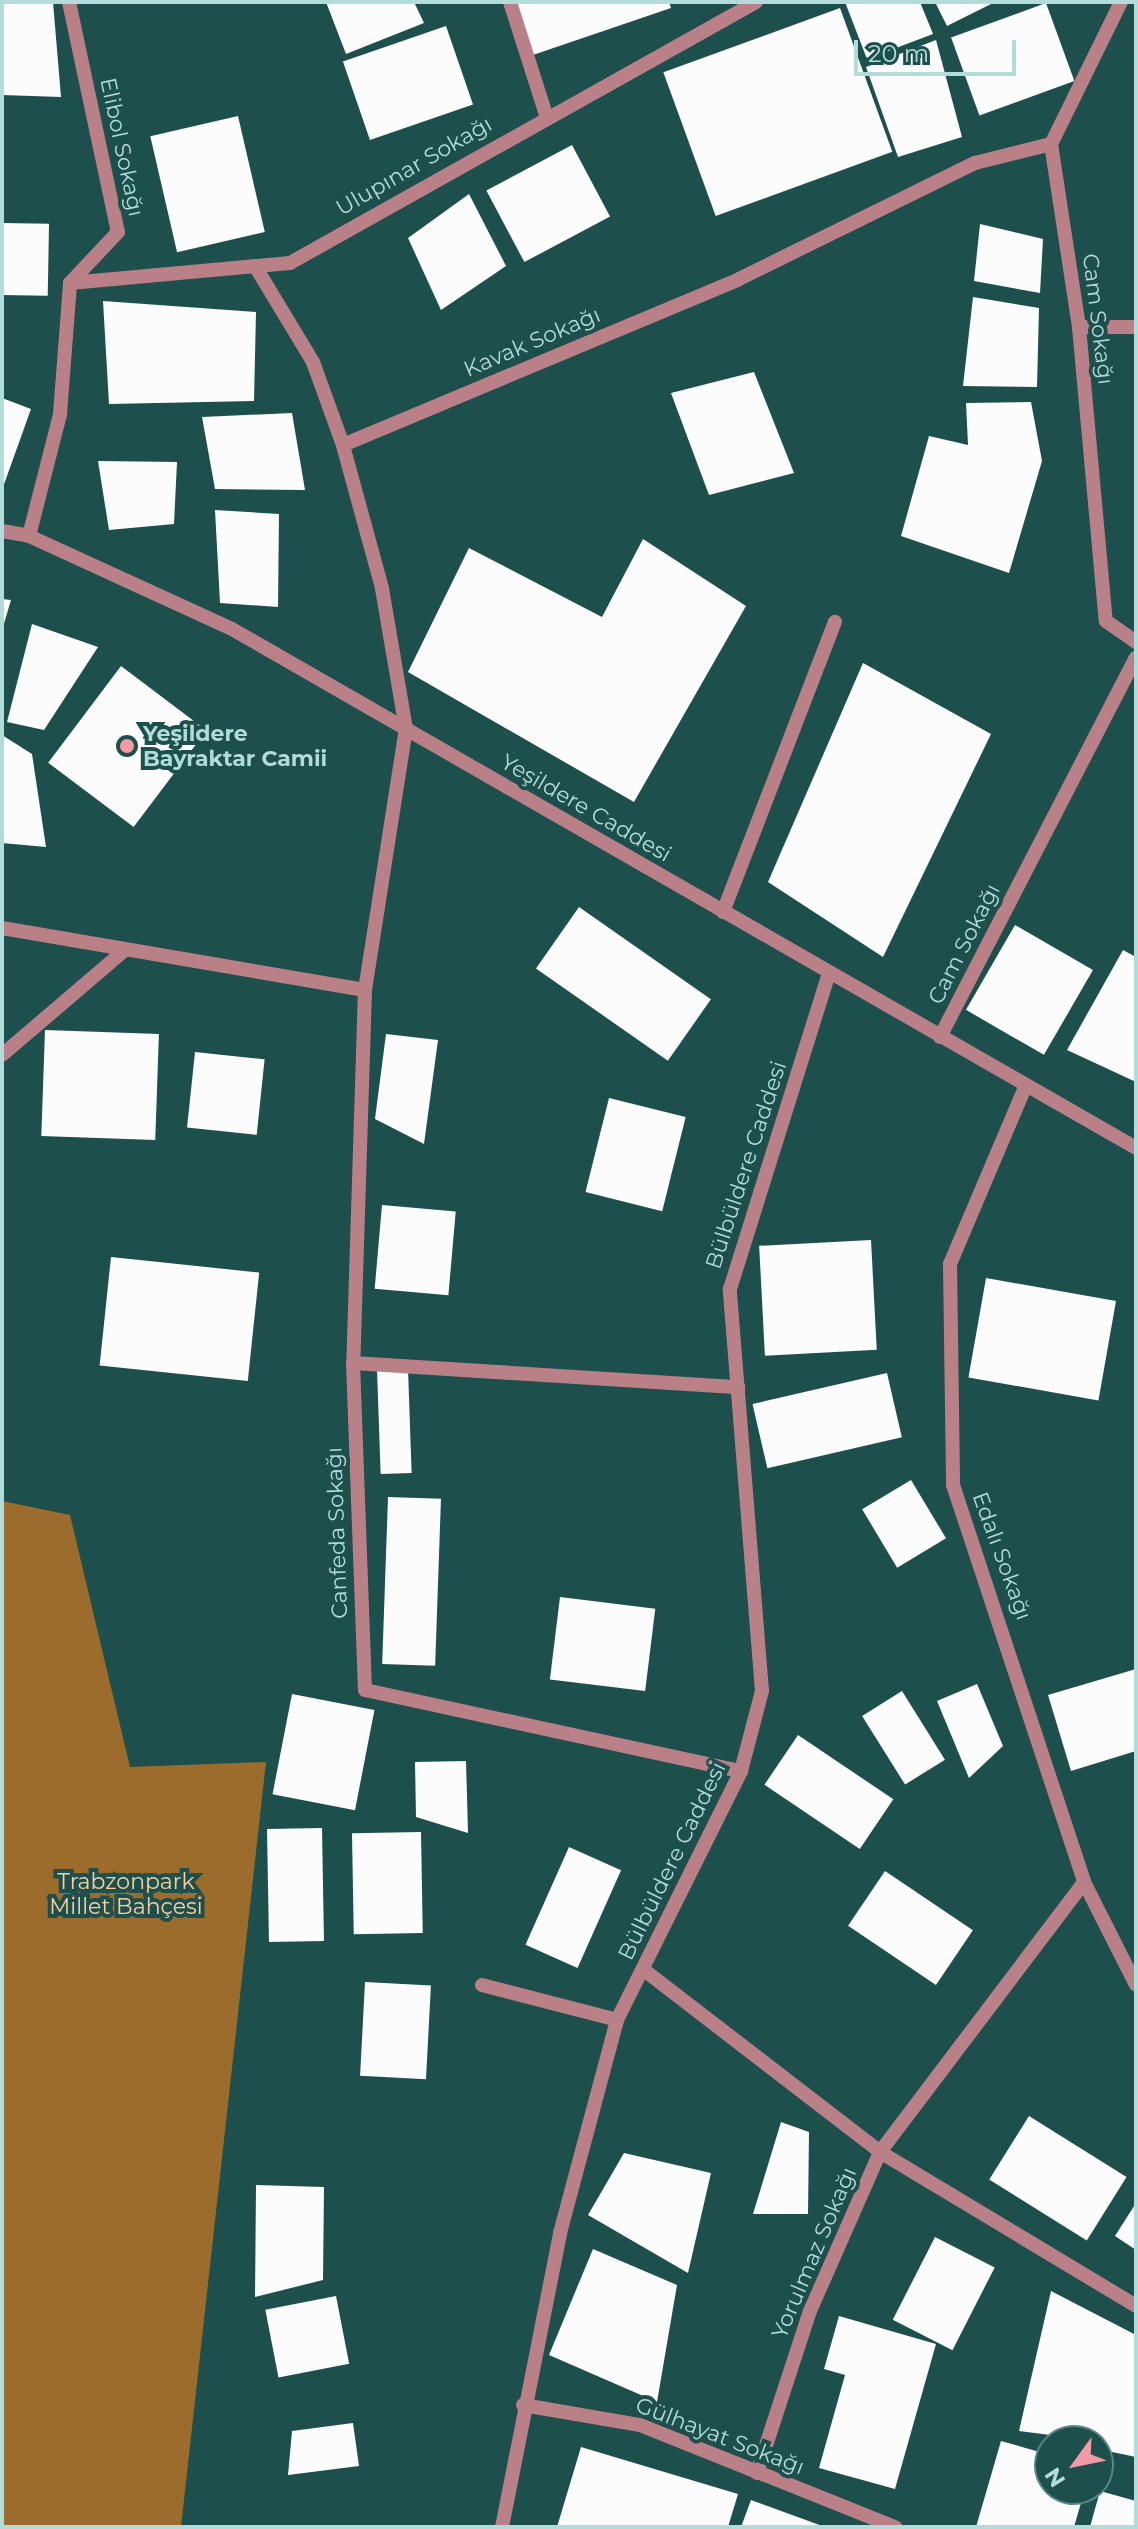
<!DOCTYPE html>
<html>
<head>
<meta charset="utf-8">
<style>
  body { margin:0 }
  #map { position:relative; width:1138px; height:2529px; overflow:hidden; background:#1d4f4c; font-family:Montserrat,sans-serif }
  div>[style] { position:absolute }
  .forest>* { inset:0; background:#9c6c2c }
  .building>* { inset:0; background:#fcfcfc; transform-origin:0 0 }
  .minor>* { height:14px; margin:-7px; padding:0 7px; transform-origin:7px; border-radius:7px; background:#ba8088 }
  .dots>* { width:22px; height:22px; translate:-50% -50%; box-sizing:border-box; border:4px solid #1d4f4c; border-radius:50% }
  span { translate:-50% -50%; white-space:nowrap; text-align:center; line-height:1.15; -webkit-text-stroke:8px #1d4f4c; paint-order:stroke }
  .street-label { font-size:22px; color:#b2dcd9 }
  .poi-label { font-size:22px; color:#b2dcd9; font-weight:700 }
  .left { translate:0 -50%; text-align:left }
  .park-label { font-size:22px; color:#f9cf9f }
  .frame { position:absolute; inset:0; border:4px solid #b2dcd9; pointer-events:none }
  .north { position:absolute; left:1034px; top:2425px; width:80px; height:80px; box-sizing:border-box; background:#1d4f4c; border:2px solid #598784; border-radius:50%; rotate:237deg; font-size:22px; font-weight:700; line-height:32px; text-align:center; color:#b2dcd9 }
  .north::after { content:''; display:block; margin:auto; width:28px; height:36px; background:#f39aa7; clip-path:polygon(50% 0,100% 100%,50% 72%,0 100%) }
  .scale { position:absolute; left:854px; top:40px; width:162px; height:36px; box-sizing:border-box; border:4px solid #b2dcd9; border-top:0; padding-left:10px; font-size:24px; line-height:28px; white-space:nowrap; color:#b2dcd9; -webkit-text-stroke:6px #1d4f4c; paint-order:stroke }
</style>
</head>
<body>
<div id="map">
  <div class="forest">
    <div style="clip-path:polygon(2px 1501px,70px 1515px,130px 1767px,266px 1762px,181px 2527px,2px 2527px)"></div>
  </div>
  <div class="building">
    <div style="clip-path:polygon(2px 2px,53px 2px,61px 97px,2px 95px)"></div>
    <div style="clip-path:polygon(326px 2px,414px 2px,424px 23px,346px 54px)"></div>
    <div style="clip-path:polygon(515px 2px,669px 2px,671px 8px,527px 57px)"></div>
    <div style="clip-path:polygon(845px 2px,920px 2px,933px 34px,867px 59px)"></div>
    <div style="clip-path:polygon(935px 2px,995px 2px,947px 26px)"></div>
    <div style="left:1046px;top:3px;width:83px;height:101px;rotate:70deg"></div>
    <div style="left:840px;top:8px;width:153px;height:188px;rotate:70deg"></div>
    <div style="left:446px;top:26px;width:83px;height:109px;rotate:71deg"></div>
    <div style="clip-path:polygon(936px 40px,962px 137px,898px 157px,866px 67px)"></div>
    <div style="left:238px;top:116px;width:119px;height:90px;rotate:77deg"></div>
    <div style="left:572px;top:145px;width:81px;height:97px;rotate:62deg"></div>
    <div style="clip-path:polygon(469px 194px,506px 266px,441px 310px,408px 238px)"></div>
    <div style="left:2px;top:223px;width:47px;height:72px;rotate:1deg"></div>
    <div style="clip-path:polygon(980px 224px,1043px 239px,1040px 293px,974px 281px)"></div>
    <div style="clip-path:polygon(973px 297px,1039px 308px,1037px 387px,963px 386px)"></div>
    <div style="clip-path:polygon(103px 301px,256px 312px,254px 401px,109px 404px)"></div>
    <div style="clip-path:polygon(754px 372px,794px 473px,709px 495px,671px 393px)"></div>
    <div style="clip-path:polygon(2px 398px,31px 409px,2px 490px)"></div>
    <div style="clip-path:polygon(1031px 402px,1042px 461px,1009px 573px,901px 536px,929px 436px,968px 445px,966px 403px)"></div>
    <div style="clip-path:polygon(292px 413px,305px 490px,215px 489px,202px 417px)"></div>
    <div style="clip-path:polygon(98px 461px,177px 462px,174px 524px,109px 530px)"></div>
    <div style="clip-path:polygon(215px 510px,279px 514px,278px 607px,220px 603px)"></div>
    <div style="clip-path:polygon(643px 539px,746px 606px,634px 802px,408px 672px,469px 548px,602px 617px)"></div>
    <div style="clip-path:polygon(2px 599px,11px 600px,3px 627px,2px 627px)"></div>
    <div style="clip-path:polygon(32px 624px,98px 647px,44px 730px,7px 722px)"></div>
    <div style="clip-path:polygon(863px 663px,991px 734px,883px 957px,768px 882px)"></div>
    <div style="left:121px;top:666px;width:107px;height:121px;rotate:37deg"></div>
    <div style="clip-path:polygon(2px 735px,32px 754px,46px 847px,2px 843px)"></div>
    <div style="left:579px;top:907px;width:161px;height:75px;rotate:35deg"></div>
    <div style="left:1015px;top:925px;width:90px;height:98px;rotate:30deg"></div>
    <div style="clip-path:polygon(1123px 950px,1136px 957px,1136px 1082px,1067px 1050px)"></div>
    <div style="left:45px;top:1030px;width:114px;height:106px;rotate:2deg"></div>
    <div style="clip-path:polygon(386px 1034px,438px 1040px,424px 1144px,375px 1119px)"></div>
    <div style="left:195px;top:1052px;width:70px;height:76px;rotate:6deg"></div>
    <div style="left:609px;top:1098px;width:79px;height:97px;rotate:14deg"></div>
    <div style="left:382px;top:1205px;width:74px;height:84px;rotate:5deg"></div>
    <div style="left:871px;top:1240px;width:110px;height:112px;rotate:87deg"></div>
    <div style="left:111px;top:1257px;width:149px;height:109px;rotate:6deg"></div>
    <div style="left:986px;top:1278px;width:132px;height:101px;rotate:10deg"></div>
    <div style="left:408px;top:1369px;width:104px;height:31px;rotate:88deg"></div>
    <div style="left:887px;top:1373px;width:66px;height:138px;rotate:77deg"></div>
    <div style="left:911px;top:1480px;width:68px;height:57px;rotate:59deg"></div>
    <div style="left:388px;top:1497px;width:53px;height:167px;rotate:2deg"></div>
    <div style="left:560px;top:1597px;width:96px;height:83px;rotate:7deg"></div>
    <div style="clip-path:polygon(1136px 1669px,1136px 1751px,1071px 1771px,1048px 1695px)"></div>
    <div style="clip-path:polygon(977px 1684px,1003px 1746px,969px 1778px,937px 1701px)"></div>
    <div style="left:902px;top:1691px;width:81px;height:47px;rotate:58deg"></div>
    <div style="left:292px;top:1694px;width:84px;height:102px;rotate:11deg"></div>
    <div style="left:798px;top:1735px;width:115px;height:60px;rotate:34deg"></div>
    <div style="clip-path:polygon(466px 1761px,468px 1833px,416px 1817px,415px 1762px)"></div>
    <div style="left:322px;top:1828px;width:113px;height:55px;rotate:89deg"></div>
    <div style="left:421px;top:1832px;width:101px;height:69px;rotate:89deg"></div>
    <div style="left:569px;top:1847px;width:57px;height:107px;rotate:24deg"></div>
    <div style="left:885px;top:1871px;width:106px;height:66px;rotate:34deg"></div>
    <div style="left:365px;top:1982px;width:66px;height:94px;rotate:3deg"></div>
    <div style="left:1029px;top:2116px;width:115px;height:75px;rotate:32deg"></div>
    <div style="clip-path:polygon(781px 2122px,809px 2132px,808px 2214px,753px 2214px)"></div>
    <div style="clip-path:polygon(624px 2153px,711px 2173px,688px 2273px,588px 2215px)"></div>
    <div style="clip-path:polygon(256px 2185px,324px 2187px,323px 2280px,255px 2297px)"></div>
    <div style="clip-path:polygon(1136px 2203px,1136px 2250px,1115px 2236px)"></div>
    <div style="left:935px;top:2237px;width:67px;height:93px;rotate:27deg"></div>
    <div style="clip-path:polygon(593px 2249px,677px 2285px,657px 2402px,549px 2355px)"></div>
    <div style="clip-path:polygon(1051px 2291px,1136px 2335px,1136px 2457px,1098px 2449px,1098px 2441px,1019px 2431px)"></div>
    <div style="left:336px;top:2296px;width:69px;height:72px;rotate:79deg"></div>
    <div style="clip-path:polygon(839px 2316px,936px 2344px,895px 2489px,819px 2468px,845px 2375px,824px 2369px)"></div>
    <div style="clip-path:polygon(353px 2423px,359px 2466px,288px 2475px,292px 2431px)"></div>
    <div style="clip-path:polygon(1001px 2441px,1050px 2455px,1050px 2489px,1085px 2489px,1074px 2527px,976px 2527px)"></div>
    <div style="clip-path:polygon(581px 2447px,738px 2494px,728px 2527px,557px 2527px)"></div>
    <div style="clip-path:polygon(1100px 2491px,1136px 2501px,1136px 2527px,1090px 2527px)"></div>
    <div style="clip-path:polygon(751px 2500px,825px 2527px,741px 2527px)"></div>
  </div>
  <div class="minor">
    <div style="left:69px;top:2px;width:235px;rotate:78deg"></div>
    <div style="left:118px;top:232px;width:70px;rotate:133.3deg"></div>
    <div style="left:510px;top:2px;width:119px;rotate:72.3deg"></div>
    <div style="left:1121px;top:2px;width:158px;rotate:116.2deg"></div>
    <div style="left:1051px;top:144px;width:185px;rotate:81.3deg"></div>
    <div style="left:1079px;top:327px;width:295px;rotate:84.8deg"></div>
    <div style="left:1106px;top:621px;width:37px;rotate:35deg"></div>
    <div style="left:70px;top:283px;width:221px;rotate:-5.2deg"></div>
    <div style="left:290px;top:263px;width:534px;rotate:-29.25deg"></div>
    <div style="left:1079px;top:327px;width:57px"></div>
    <div style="left:343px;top:445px;width:429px;rotate:-22.7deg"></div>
    <div style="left:739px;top:279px;width:263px;rotate:-26.2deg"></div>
    <div style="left:975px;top:163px;width:78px;rotate:-14deg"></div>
    <div style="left:2px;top:531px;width:27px;rotate:10deg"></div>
    <div style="left:29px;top:536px;width:223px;rotate:24.6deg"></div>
    <div style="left:232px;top:629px;width:1042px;rotate:29.86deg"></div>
    <div style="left:29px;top:536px;width:126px;rotate:-75.7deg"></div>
    <div style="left:60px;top:414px;width:131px;rotate:-85.6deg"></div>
    <div style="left:723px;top:912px;width:311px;rotate:-68.9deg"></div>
    <div style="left:2px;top:928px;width:368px;rotate:9.7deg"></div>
    <div style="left:365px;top:990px;width:264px;rotate:-81.1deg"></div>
    <div style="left:406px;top:729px;width:143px;rotate:-99.7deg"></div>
    <div style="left:382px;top:588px;width:148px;rotate:-105.3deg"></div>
    <div style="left:343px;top:445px;width:88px;rotate:-109.9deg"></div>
    <div style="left:313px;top:362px;width:112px;rotate:-121.1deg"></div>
    <div style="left:365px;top:990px;width:373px;rotate:91.8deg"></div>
    <div style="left:353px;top:1363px;width:327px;rotate:87.9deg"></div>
    <div style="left:365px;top:1690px;width:385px;rotate:12.2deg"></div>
    <div style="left:940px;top:1037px;width:427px;rotate:-62.7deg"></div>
    <div style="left:2px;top:1055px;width:162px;rotate:-40.5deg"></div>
    <div style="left:1026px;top:1085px;width:194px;rotate:113deg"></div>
    <div style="left:950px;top:1264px;width:221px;rotate:89.2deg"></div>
    <div style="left:953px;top:1485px;width:418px;rotate:71.7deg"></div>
    <div style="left:1084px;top:1882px;width:115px;rotate:63.2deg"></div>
    <div style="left:353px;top:1363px;width:386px;rotate:3.6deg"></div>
    <div style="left:644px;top:1970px;width:298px;rotate:37.6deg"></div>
    <div style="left:880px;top:2152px;width:338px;rotate:-52.9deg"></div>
    <div style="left:482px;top:1985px;width:139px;rotate:14.5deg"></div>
    <div style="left:523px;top:2405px;width:119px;rotate:9.7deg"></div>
    <div style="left:640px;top:2425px;width:275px;rotate:21.8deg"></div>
    <div style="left:757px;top:2473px;width:170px;rotate:-71.9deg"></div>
    <div style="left:810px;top:2311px;width:174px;rotate:-66.2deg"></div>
    <div style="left:880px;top:2152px;width:299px;rotate:31deg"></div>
    <div style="left:502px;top:2527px;width:300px;rotate:-78.8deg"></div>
    <div style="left:560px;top:2233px;width:220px;rotate:-75deg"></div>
    <div style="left:617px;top:2020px;width:278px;rotate:-63.5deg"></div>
    <div style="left:741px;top:1771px;width:83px;rotate:-75.3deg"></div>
    <div style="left:762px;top:1691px;width:403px;rotate:-94.6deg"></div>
    <div style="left:730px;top:1289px;width:331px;rotate:-72.6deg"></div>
  </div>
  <div class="dots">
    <div style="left:127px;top:746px;background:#f39aa7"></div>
  </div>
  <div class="street-label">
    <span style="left:122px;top:147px;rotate:78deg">Elibol Sokağı</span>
    <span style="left:414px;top:166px;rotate:-30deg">Ulupınar Sokağı</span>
    <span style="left:1098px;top:319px;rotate:83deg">Cam Sokağı</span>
    <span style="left:532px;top:342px;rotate:-23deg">Kavak Sokağı</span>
    <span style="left:586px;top:808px;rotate:30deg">Yeşildere Caddesi</span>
    <span style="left:964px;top:944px;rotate:-63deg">Cam Sokağı</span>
    <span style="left:746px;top:1165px;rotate:-72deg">Bülbüldere Caddesi</span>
    <span style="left:337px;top:1533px;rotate:-92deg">Canfeda Sokağı</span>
    <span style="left:1002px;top:1556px;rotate:70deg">Edalı Sokağı</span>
    <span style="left:672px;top:1861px;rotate:-64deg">Bülbüldere Caddesi</span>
    <span style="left:814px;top:2253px;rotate:-67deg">Yorulmaz Sokağı</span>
    <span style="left:720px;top:2436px;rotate:21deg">Gülhayat Sokağı</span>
  </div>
  <div class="poi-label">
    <span class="left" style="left:143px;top:746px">Yeşildere<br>Bayraktar Camii</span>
  </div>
  <div class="park-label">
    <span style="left:126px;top:1894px">Trabzonpark<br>Millet Bahçesi</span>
  </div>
  <div class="frame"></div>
  <div class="north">N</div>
  <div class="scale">20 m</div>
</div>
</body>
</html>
